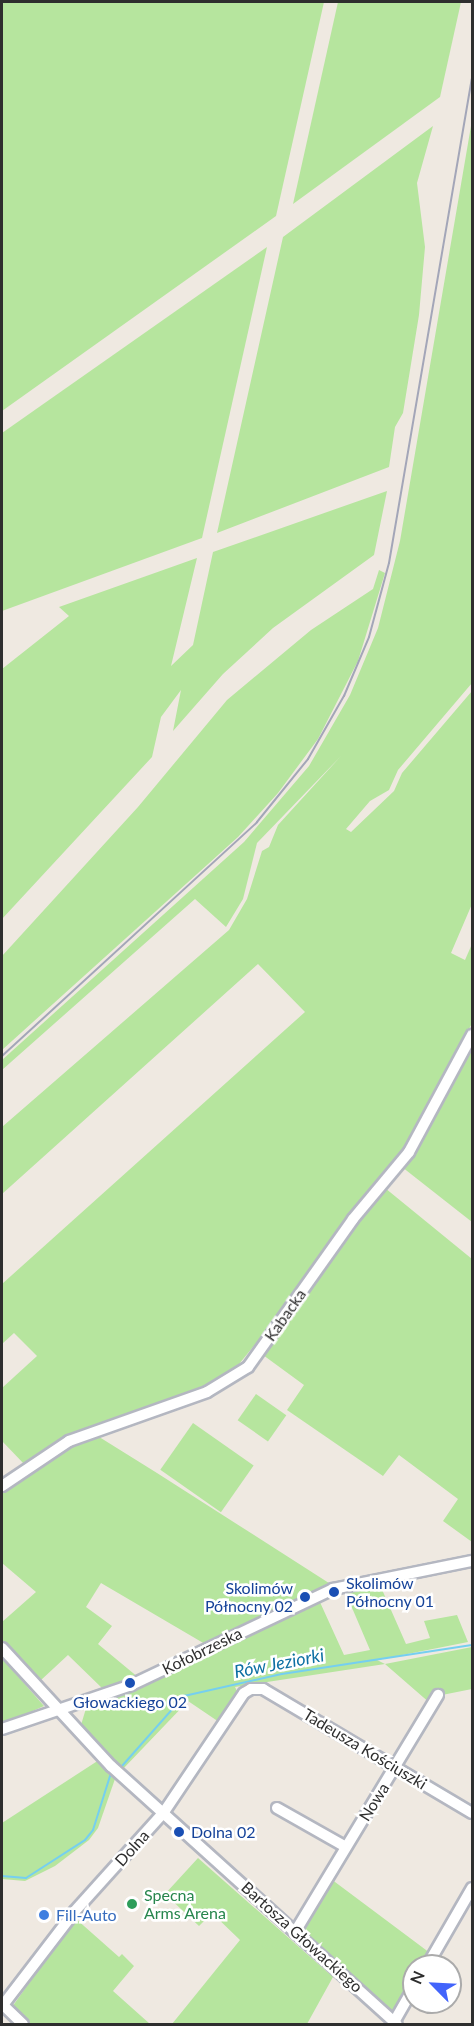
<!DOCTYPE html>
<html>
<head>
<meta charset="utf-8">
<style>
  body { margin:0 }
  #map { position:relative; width:474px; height:2026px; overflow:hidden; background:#efe9e1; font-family:Lato,sans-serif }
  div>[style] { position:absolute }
  .green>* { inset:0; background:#b6e59e; transform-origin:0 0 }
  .stream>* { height:2px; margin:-1px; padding:0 1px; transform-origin:1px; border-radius:1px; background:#75cff0 }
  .roads { filter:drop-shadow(2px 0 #b4b7c1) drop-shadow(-2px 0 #b4b7c1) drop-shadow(0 2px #b4b7c1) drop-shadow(0 -2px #b4b7c1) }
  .minor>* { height:10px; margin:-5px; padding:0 5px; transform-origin:5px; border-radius:5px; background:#fff }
  .rail>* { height:2px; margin:-1px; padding:0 1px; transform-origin:1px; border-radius:1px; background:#a3a6b8 }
  .dots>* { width:16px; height:16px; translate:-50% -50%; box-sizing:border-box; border:3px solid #fff; border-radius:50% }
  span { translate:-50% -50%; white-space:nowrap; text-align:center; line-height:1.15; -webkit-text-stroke:5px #fff; paint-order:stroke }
  .street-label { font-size:16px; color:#2e2e2e }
  .transit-label { font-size:16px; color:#164399 }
  .left { translate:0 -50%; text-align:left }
  .right { translate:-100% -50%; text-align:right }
  .leisure-label { font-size:16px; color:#27864d }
  .shop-label { font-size:16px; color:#366cbe }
  .water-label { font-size:18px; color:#0d6fa3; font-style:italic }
  .frame { position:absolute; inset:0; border:3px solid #2e2e2e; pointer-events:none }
  .north { position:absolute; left:402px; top:1954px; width:60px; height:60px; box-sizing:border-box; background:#fff; border:2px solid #ababab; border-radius:50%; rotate:294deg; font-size:16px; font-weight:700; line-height:24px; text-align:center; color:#2e2e2e }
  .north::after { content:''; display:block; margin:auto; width:21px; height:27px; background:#4264fb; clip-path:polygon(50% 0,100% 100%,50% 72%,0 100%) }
</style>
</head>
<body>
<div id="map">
  <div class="green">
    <div style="clip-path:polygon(2px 2px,324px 2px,276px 216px,2px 411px)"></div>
    <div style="clip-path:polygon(338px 2px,461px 2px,440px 97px,293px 204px)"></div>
    <div style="clip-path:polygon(472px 120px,472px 683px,398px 770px,389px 790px,370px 801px,346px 829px,351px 832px,394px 791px,402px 773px,472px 691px,472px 904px,451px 953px,465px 960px,472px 944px,472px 1023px,425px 1119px,399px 1160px,348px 1217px,284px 1309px,230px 1375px,198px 1393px,74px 1436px,25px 1465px,2px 1441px,2px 1388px,37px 1356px,14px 1333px,2px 1344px,2px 1284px,305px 1012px,258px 964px,2px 1194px,2px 1127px,229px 930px,247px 899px,262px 851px,269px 847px,278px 825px,341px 756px,257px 843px,243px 899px,226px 927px,195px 899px,2px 1070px,2px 1060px,244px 842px,309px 766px,350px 695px,378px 628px,400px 541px)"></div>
    <div style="clip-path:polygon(433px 126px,417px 183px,425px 247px,419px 315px,403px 413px,395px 427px,389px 467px,217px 533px,283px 237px)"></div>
    <div style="clip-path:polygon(267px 247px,202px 538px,2px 611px,2px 433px)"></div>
    <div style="clip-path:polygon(387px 491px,374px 555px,273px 628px,223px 674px,173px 731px,181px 690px,161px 717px,152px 757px,2px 919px,2px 669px,69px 616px,59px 607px,197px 558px,171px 666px,193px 645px,213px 552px)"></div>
    <div style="clip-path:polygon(379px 570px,385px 573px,358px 661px,318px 739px,278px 793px,238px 837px,2px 1050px,2px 956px,138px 807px,227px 700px,311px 630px,373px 589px)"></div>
    <div style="clip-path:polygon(472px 1041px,472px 1222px,402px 1167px,431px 1124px)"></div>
    <div style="clip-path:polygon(385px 1188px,472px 1259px,472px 1542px,443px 1521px,458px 1499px,399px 1455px,383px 1476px,287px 1410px,304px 1385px,263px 1355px,331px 1254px)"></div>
    <div style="left:256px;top:1394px;width:37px;height:32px;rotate:35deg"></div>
    <div style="left:193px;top:1423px;width:74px;height:57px;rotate:35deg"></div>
    <div style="clip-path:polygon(96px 1435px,157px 1473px,332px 1585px,205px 1644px,101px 1583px,86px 1607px,112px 1626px,98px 1644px,139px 1678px,104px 1690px,68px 1655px,40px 1681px,2px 1640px,2px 1622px,36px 1592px,2px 1563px,2px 1490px,71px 1445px)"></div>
    <div style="clip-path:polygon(380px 1585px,406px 1644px,430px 1638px,424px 1621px,457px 1615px,468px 1642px,377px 1660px,385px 1664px,472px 1647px,472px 1689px,442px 1695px,441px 1688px,431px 1704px,385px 1664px,235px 1687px,238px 1693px,219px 1722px,188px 1701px,122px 1770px,81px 1725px,87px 1705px,319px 1600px,344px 1655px,370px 1650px,344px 1589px)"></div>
    <div style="clip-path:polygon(2px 1658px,44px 1706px,3px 1724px,2px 1723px)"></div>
    <div style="clip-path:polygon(99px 1760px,116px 1776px,98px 1828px,89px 1840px,55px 1866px,25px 1881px,2px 1879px,2px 1823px)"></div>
    <div style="clip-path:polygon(198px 1858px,333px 1977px,307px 2024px,172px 2024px,240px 1940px,212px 1913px,199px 1926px,165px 1894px)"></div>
    <div style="clip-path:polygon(331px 1879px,430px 1953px,422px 1966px,414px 1966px,414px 1980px,393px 2016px,300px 1931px)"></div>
    <div style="clip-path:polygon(75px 1918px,119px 1957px,122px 1954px,134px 1966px,113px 1991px,150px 2024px,29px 2024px,12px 2007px)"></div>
  </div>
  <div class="stream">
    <div style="left:122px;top:1766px;width:94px;rotate:-48.5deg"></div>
    <div style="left:184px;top:1696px;width:100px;rotate:-12.7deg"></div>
    <div style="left:282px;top:1674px;width:192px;rotate:-8.7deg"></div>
    <div style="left:2px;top:1876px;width:24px;rotate:5deg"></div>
    <div style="left:26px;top:1878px;width:70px;rotate:-32.8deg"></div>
    <div style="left:85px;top:1840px;width:13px;rotate:-51deg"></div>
    <div style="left:93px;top:1830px;width:57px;rotate:-72.5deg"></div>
  </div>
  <div class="roads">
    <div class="minor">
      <div style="left:2px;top:1486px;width:81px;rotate:-33.9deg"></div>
      <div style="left:69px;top:1441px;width:146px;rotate:-19.5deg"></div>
      <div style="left:207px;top:1392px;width:48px;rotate:-31.4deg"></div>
      <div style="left:248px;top:1367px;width:181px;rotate:-54.6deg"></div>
      <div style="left:353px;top:1219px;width:87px;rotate:-50.1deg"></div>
      <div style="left:409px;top:1152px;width:133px;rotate:-61.7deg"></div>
      <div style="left:2px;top:1648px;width:161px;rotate:47.3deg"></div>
      <div style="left:111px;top:1766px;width:385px;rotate:42.1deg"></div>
      <div style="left:2px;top:1729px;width:136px;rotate:-18.8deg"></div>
      <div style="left:131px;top:1685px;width:224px;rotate:-25.4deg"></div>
      <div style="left:333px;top:1589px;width:142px;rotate:-11.4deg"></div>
      <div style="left:277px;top:1808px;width:79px;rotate:29.5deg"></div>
      <div style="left:295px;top:1932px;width:277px;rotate:-58.9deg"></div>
      <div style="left:427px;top:1966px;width:90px;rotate:-60deg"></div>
      <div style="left:2px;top:2004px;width:29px;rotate:44deg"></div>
      <div style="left:3px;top:2005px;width:118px;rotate:-52.5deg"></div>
      <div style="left:75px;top:1911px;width:133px;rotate:-48deg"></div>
      <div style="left:164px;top:1812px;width:143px;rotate:-56.1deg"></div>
      <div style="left:244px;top:1693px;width:8px;rotate:-30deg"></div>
      <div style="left:251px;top:1689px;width:12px"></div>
      <div style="left:263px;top:1689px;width:243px;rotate:30.7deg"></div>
      <div style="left:394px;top:2022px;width:40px;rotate:-60.3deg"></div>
    </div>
  </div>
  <div class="rail">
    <div style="left:2px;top:1056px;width:346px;rotate:-42.5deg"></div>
    <div style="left:257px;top:822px;width:81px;rotate:-51deg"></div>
    <div style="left:308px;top:759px;width:73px;rotate:-60.3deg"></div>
    <div style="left:344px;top:696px;width:64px;rotate:-67deg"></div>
    <div style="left:369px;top:637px;width:77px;rotate:-74.9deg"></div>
    <div style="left:389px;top:563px;width:491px;rotate:-80.3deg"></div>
  </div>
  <div class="dots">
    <div style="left:334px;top:1592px;background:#1a4fb4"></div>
    <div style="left:305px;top:1597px;background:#1a4fb4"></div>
    <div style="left:130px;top:1683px;background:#1a4fb4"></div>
    <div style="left:179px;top:1832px;background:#1a4fb4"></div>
    <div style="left:132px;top:1904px;background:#2e9e5b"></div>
    <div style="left:44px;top:1915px;background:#3f7fe0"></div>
  </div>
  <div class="street-label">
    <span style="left:285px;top:1315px;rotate:-55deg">Kabacka</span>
    <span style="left:202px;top:1651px;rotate:-26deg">Kołobrzeska</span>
    <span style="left:365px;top:1749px;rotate:31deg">Tadeusza Kościuszki</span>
    <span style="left:374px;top:1802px;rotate:-58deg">Nowa</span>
    <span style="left:132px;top:1848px;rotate:-48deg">Dolna</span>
    <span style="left:302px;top:1937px;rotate:42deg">Bartosza Głowackiego</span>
  </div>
  <div class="transit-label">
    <span class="left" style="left:346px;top:1592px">Skolimów<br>Północny 01</span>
    <span class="right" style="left:293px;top:1597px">Skolimów<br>Północny 02</span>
    <span style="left:130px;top:1702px">Głowackiego 02</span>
    <span class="left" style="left:191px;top:1832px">Dolna 02</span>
  </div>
  <div class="leisure-label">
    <span class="left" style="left:144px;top:1904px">Specna<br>Arms Arena</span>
  </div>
  <div class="shop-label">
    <span class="left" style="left:56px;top:1915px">Fill-Auto</span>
  </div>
  <div class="water-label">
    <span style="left:279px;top:1663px;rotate:-11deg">Rów Jeziorki</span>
  </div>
  <div class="frame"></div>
  <div class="north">N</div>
</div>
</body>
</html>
